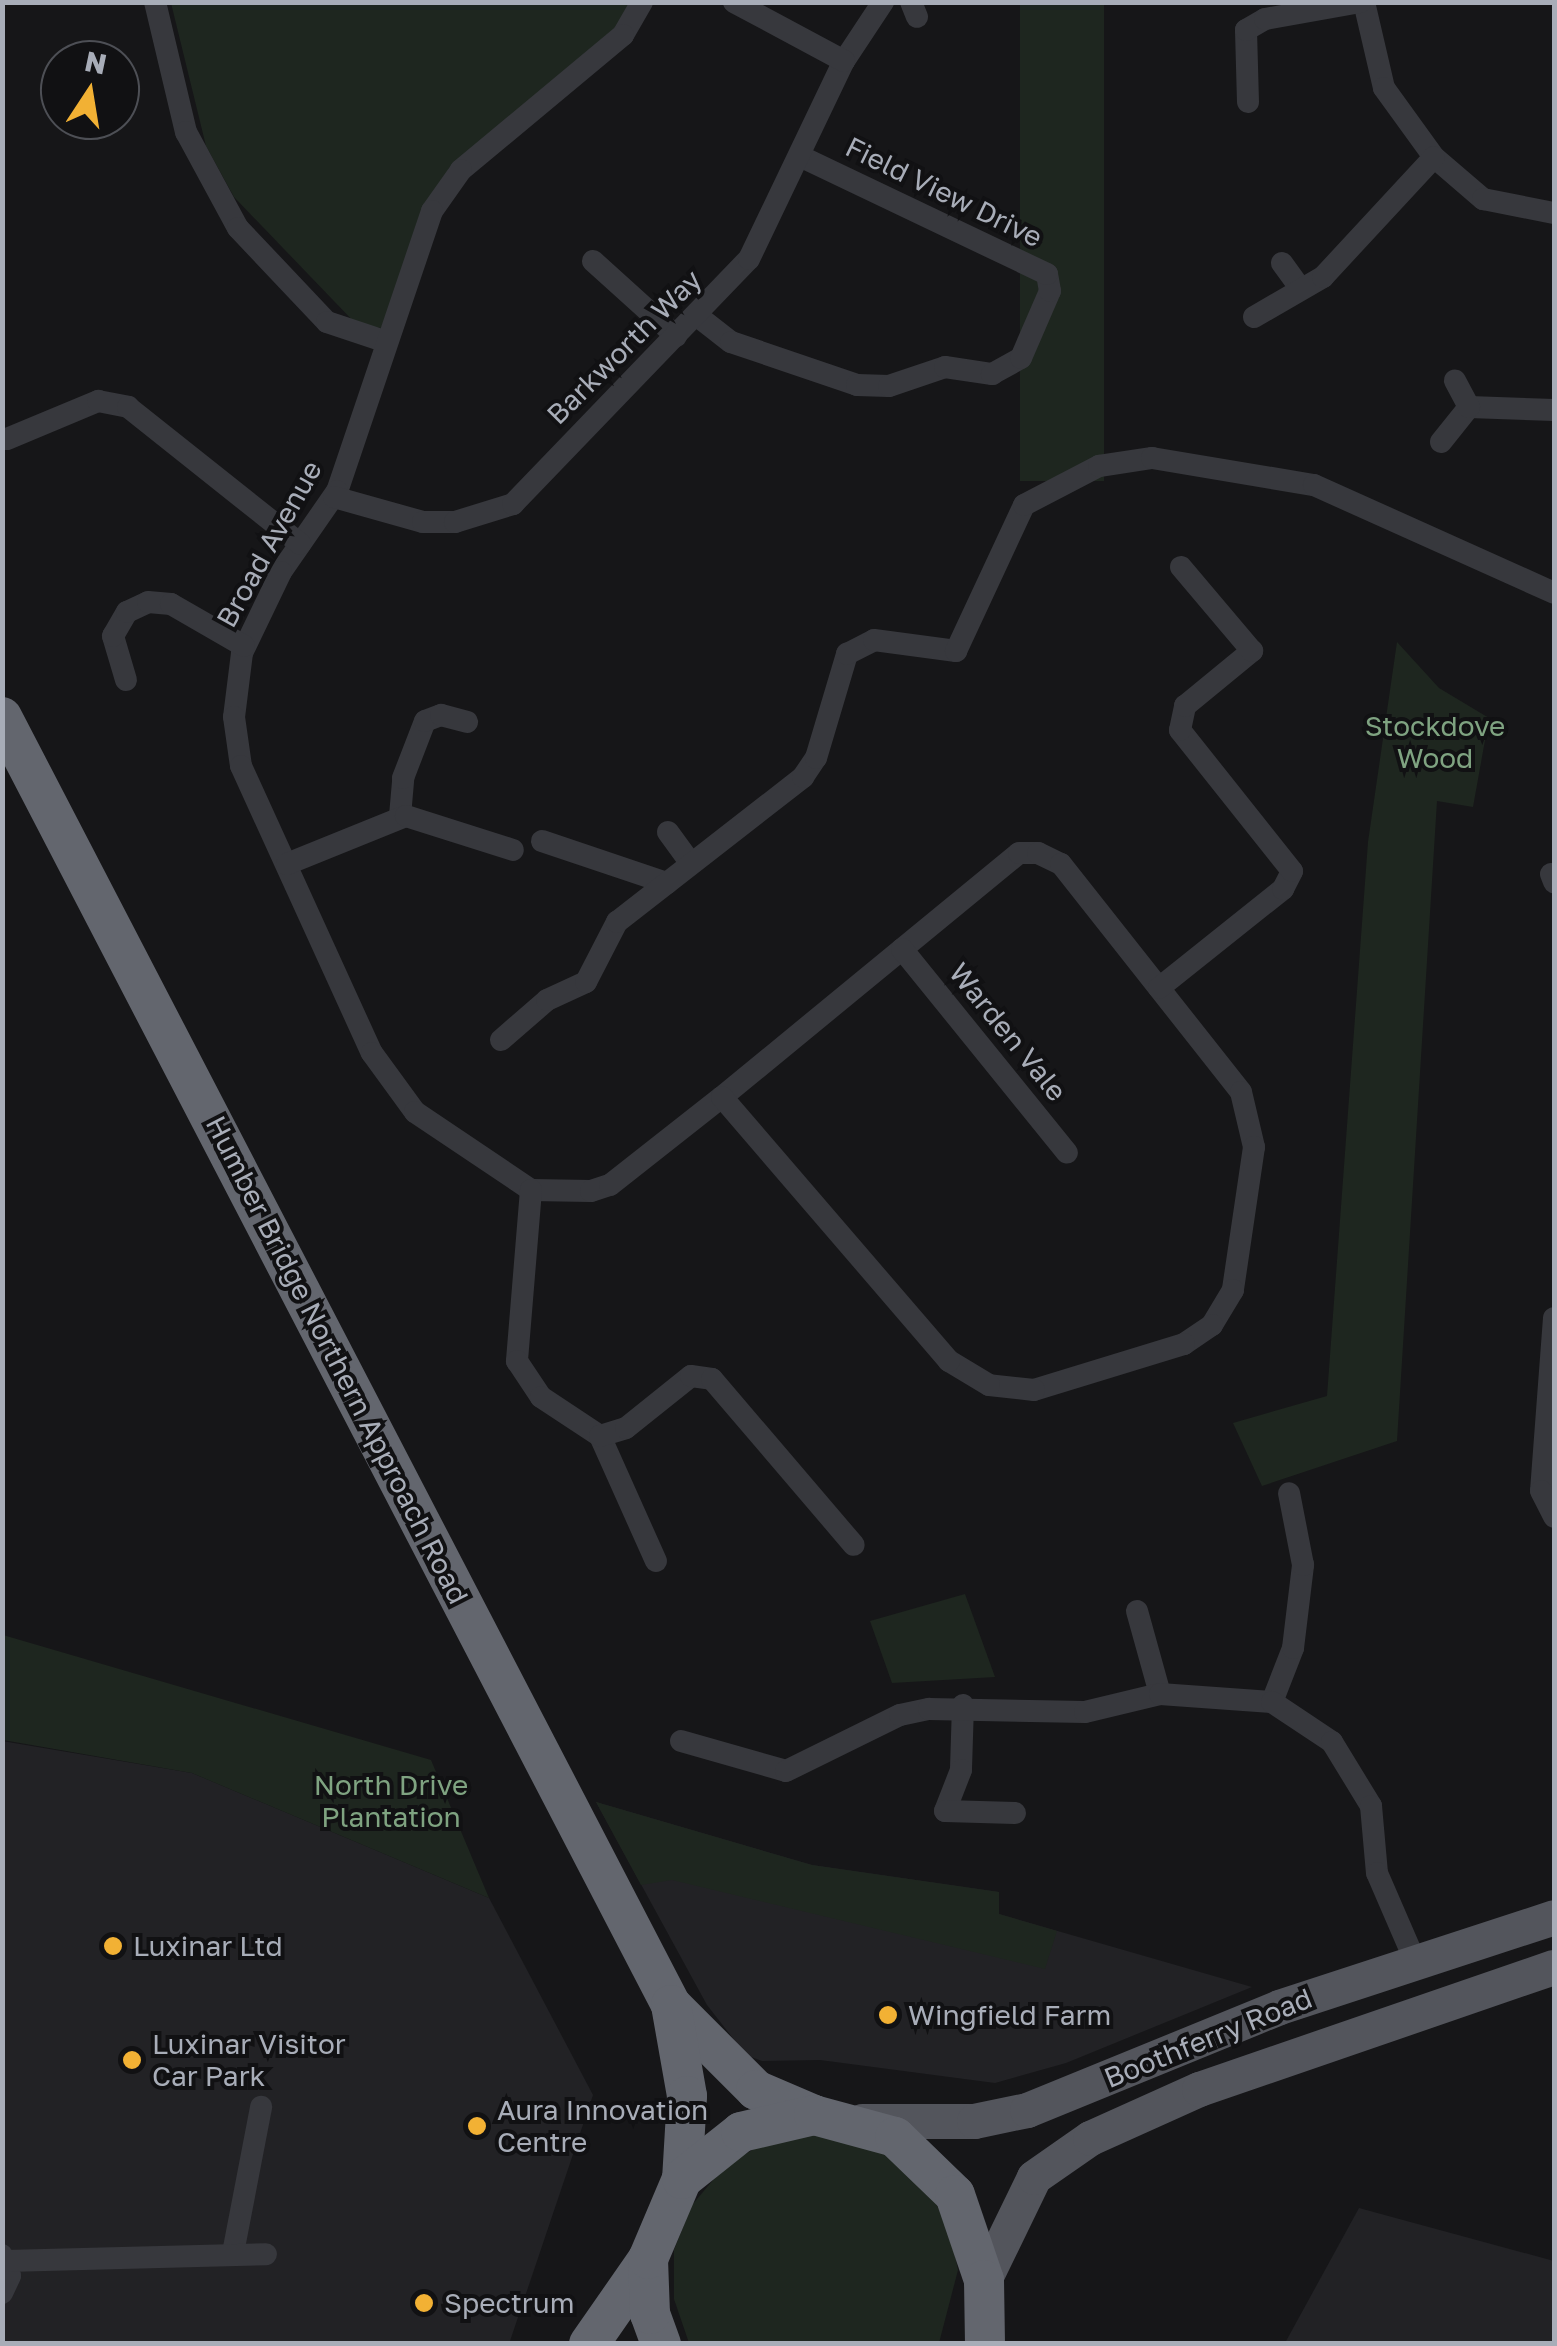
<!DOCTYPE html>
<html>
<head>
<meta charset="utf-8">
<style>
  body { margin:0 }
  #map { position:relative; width:1557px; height:2346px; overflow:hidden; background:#161618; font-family:"Golos Text",sans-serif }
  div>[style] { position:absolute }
  .built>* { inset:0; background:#222225 }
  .green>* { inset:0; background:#1e261f; transform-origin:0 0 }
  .street>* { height:22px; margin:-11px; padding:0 11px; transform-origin:11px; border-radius:11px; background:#37383d }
  .primary>* { height:35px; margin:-17.5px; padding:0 17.5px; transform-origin:17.5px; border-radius:17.5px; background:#53555c }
  .highway>* { height:40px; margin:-20px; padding:0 20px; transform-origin:20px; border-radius:20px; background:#63666e }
  .dots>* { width:28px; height:28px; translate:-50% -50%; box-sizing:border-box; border:5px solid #111113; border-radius:50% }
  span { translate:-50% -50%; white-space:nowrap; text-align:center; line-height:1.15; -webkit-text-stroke:8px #111113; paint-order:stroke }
  .street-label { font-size:28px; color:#a8adb8 }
  .park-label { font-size:28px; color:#7fa381 }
  .poi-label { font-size:28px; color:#a8adb8 }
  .left { translate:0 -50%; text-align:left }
  .frame { position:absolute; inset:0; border:5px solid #a8adb8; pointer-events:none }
  .north { position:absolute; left:40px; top:40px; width:100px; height:100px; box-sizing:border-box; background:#111113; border:2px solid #4d4f55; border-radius:50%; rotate:12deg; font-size:28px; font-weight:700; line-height:40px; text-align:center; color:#a8adb8 }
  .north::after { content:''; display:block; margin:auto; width:35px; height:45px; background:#f2b134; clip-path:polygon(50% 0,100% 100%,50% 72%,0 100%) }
</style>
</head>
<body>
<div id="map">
  <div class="built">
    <div style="clip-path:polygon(2px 1741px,192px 1773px,489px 1898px,593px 2095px,510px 2341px,3px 2343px)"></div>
    <div style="clip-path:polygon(596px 1802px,812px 1865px,999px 1892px,999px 1914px,1252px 1987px,1066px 2063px,995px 2083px,820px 2060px,762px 2061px,746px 2055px,707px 2005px)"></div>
    <div style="clip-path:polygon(1359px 2208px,1554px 2261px,1554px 2343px,1285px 2343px)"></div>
  </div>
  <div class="green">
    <div style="clip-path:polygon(171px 3px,635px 3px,634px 12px,449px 168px,381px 328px,357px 325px,234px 197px,206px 146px)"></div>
    <div style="left:1020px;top:3px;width:84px;height:478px"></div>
    <div style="clip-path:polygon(1397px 642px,1439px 688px,1489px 718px,1473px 807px,1437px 801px,1397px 1441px,1262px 1486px,1233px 1423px,1327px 1396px,1368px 842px)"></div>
    <div style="clip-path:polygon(965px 1594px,995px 1677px,892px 1683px,870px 1621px)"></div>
    <div style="clip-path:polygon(3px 1635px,431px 1760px,489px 1898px,192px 1773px,3px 1740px)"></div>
    <div style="clip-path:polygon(596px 1802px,812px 1865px,999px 1892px,999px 1914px,1057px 1931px,1045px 1969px,672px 1880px,641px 1885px)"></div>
    <div style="clip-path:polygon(806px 2134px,851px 2139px,893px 2157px,926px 2187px,949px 2226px,958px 2270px,939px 2343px,689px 2343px,674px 2299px,674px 2250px,692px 2205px,724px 2167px,762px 2144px)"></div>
  </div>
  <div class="street">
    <div style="left:155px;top:2px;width:134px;rotate:76.6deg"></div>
    <div style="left:186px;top:132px;width:109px;rotate:61.6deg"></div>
    <div style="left:238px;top:228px;width:129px;rotate:46.6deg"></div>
    <div style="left:327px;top:322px;width:60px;rotate:18.4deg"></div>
    <div style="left:642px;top:2px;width:38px;rotate:120deg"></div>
    <div style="left:623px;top:35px;width:211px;rotate:140.2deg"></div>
    <div style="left:461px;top:170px;width:50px;rotate:125.3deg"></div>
    <div style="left:432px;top:211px;width:296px;rotate:108.7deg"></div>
    <div style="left:337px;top:491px;width:98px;rotate:124.7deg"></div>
    <div style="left:281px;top:572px;width:90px;rotate:115.7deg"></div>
    <div style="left:242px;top:653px;width:64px;rotate:97.1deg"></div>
    <div style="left:234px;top:717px;width:49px;rotate:81.9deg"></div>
    <div style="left:241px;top:766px;width:315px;rotate:65.5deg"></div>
    <div style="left:372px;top:1053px;width:73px;rotate:53.9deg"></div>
    <div style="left:415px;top:1112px;width:140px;rotate:33.9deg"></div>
    <div style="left:531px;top:1190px;width:60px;rotate:1deg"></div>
    <div style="left:591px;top:1191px;width:20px;rotate:-18deg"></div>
    <div style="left:610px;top:1185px;width:142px;rotate:-38.2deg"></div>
    <div style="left:722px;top:1097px;width:384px;rotate:-39.4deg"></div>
    <div style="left:1019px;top:853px;width:19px"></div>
    <div style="left:1038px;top:853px;width:25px;rotate:26deg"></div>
    <div style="left:1061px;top:864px;width:290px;rotate:51.7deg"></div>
    <div style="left:1241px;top:1092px;width:57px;rotate:76.7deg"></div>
    <div style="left:1254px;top:1147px;width:145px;rotate:98.4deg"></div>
    <div style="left:1233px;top:1290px;width:41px;rotate:121deg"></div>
    <div style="left:1212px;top:1325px;width:34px;rotate:146deg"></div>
    <div style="left:1184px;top:1344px;width:157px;rotate:163deg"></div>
    <div style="left:1034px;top:1390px;width:45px;rotate:-173.7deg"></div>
    <div style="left:989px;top:1385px;width:47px;rotate:-149deg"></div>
    <div style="left:949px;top:1361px;width:348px;rotate:-130.7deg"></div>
    <div style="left:911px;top:2px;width:16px;rotate:68deg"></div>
    <div style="left:1364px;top:2px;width:88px;rotate:76.9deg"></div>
    <div style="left:1384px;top:88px;width:85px;rotate:54.1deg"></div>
    <div style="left:1434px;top:157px;width:65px;rotate:40.6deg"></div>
    <div style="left:1483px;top:199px;width:72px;rotate:11.2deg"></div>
    <div style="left:844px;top:61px;width:71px;rotate:-56.5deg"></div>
    <div style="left:1248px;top:102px;width:72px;rotate:-91.6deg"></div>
    <div style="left:1246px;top:30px;width:22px;rotate:-30deg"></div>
    <div style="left:1265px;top:19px;width:97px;rotate:-10.1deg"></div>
    <div style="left:593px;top:261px;width:112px;rotate:42.1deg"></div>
    <div style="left:1282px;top:263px;width:27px;rotate:54deg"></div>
    <div style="left:1254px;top:317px;width:80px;rotate:-30.1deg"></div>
    <div style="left:1323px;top:277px;width:163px;rotate:-47.2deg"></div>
    <div style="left:700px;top:318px;width:39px;rotate:38deg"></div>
    <div style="left:731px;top:342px;width:133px;rotate:18.8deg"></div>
    <div style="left:857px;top:385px;width:32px;rotate:2deg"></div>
    <div style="left:889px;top:386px;width:59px;rotate:-18.7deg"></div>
    <div style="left:945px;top:367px;width:48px;rotate:8.5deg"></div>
    <div style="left:992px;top:374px;width:33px;rotate:-29deg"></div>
    <div style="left:1021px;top:358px;width:73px;rotate:-66.6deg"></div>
    <div style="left:1050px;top:291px;width:17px;rotate:-100deg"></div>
    <div style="left:1047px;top:274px;width:272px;rotate:-154.5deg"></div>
    <div style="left:1469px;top:407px;width:85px;rotate:2deg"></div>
    <div style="left:7px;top:439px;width:99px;rotate:-22.7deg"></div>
    <div style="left:98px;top:401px;width:31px;rotate:11deg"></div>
    <div style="left:128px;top:407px;width:220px;rotate:38.5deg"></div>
    <div style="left:1441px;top:442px;width:45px;rotate:-51.3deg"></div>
    <div style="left:1469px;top:407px;width:30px;rotate:-118deg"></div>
    <div style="left:334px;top:497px;width:92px;rotate:15.7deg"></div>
    <div style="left:423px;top:522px;width:32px"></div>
    <div style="left:455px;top:522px;width:61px;rotate:-17.2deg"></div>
    <div style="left:513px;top:504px;width:340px;rotate:-46.1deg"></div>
    <div style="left:749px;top:259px;width:220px;rotate:-64.4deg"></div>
    <div style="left:844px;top:61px;width:125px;rotate:-151.8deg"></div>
    <div style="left:126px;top:680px;width:46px;rotate:-106.5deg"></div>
    <div style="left:113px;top:636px;width:28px;rotate:-60deg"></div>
    <div style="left:127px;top:612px;width:23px;rotate:-25deg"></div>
    <div style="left:148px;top:602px;width:23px;rotate:5deg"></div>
    <div style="left:171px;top:604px;width:84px;rotate:29.9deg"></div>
    <div style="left:400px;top:816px;width:38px;rotate:-85deg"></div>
    <div style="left:403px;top:778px;width:61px;rotate:-68.9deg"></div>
    <div style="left:425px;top:721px;width:17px;rotate:-21deg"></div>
    <div style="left:441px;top:715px;width:27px;rotate:15deg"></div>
    <div style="left:668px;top:832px;width:39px;rotate:54deg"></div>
    <div style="left:542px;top:841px;width:132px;rotate:18.6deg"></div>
    <div style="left:287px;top:864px;width:128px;rotate:-22deg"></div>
    <div style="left:406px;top:816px;width:112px;rotate:17.6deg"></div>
    <div style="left:1551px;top:874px;width:9px;rotate:69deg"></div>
    <div style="left:902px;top:949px;width:262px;rotate:51deg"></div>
    <div style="left:1159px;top:988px;width:159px;rotate:-38.6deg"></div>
    <div style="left:1283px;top:889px;width:20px;rotate:-63deg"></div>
    <div style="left:1292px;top:871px;width:180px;rotate:-128.5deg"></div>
    <div style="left:1180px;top:730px;width:25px;rotate:-78deg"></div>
    <div style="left:1185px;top:706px;width:87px;rotate:-39.4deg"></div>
    <div style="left:1252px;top:651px;width:110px;rotate:-130.2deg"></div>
    <div style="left:501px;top:1040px;width:61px;rotate:-41deg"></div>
    <div style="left:547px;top:1000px;width:43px;rotate:-24.8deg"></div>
    <div style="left:586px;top:982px;width:68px;rotate:-62.7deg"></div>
    <div style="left:617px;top:922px;width:236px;rotate:-37.9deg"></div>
    <div style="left:803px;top:777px;width:23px;rotate:-56deg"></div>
    <div style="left:816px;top:758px;width:109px;rotate:-73.4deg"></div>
    <div style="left:847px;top:654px;width:30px;rotate:-27deg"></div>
    <div style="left:874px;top:640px;width:83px;rotate:7.6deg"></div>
    <div style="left:956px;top:651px;width:161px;rotate:-65deg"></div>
    <div style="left:1024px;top:505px;width:85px;rotate:-27.5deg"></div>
    <div style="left:1099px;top:466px;width:54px;rotate:-8.6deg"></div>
    <div style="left:1152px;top:458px;width:164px;rotate:9.5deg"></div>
    <div style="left:1314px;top:485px;width:263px;rotate:24.2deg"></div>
    <div style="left:531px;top:1190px;width:172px;rotate:94.7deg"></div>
    <div style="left:517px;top:1361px;width:43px;rotate:56.3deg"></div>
    <div style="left:541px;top:1397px;width:71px;rotate:33.5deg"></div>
    <div style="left:600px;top:1436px;width:137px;rotate:65.9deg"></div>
    <div style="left:1554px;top:1318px;width:173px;rotate:94.3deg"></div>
    <div style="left:1541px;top:1491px;width:29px;rotate:63deg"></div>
    <div style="left:600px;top:1436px;width:27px;rotate:-17deg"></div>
    <div style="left:626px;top:1428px;width:83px;rotate:-38.7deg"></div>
    <div style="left:691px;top:1376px;width:21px;rotate:8deg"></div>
    <div style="left:712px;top:1379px;width:218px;rotate:49.5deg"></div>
    <div style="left:1137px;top:1611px;width:86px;rotate:74.5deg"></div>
    <div style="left:1272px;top:1702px;width:58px;rotate:-68.7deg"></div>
    <div style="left:1293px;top:1648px;width:84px;rotate:-83.1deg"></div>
    <div style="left:1303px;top:1565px;width:73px;rotate:-101deg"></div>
    <div style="left:963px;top:1705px;width:65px;rotate:91.8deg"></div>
    <div style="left:961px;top:1770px;width:44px;rotate:111.3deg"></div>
    <div style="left:945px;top:1811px;width:70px;rotate:1.6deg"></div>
    <div style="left:681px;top:1741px;width:109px;rotate:15.9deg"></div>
    <div style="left:786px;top:1771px;width:127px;rotate:-26.2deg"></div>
    <div style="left:900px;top:1715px;width:30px;rotate:-12deg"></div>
    <div style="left:929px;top:1709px;width:156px;rotate:1.1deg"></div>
    <div style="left:1085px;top:1712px;width:77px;rotate:-13.5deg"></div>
    <div style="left:1160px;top:1694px;width:112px;rotate:4.1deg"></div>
    <div style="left:1272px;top:1702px;width:72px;rotate:33.7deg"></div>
    <div style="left:1332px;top:1742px;width:75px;rotate:58.6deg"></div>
    <div style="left:1371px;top:1806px;width:67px;rotate:84.9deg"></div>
    <div style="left:1377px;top:1873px;width:96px;rotate:66.6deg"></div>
    <div style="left:233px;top:2253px;width:149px;rotate:-79.1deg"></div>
    <div style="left:2px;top:2255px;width:22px;rotate:69deg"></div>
    <div style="left:10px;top:2276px;width:19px;rotate:115deg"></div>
    <div style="left:6px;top:2261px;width:260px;rotate:-1.5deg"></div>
  </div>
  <div class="primary">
    <div style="left:862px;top:2121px;width:112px"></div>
    <div style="left:974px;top:2121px;width:54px;rotate:-11.7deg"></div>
    <div style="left:1027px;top:2110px;width:272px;rotate:-22.2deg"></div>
    <div style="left:1279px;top:2007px;width:289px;rotate:-18.1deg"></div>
    <div style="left:984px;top:2280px;width:114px;rotate:-64.1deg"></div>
    <div style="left:1034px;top:2177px;width:68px;rotate:-34.9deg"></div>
    <div style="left:1090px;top:2138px;width:120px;rotate:-24.2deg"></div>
    <div style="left:1199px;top:2089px;width:375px;rotate:-19deg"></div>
  </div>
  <div class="highway">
    <div style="left:2px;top:717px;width:1451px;rotate:62.55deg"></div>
    <div style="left:671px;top:2005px;width:120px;rotate:45deg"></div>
    <div style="left:756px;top:2090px;width:63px;rotate:23.3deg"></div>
    <div style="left:671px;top:2005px;width:92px;rotate:80deg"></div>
    <div style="left:687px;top:2096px;width:83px;rotate:93.4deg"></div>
    <div style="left:589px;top:2344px;width:103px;rotate:-55.2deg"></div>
    <div style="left:661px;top:2344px;width:32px;rotate:-110deg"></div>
    <div style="left:650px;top:2314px;width:55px;rotate:-92.1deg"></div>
    <div style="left:648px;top:2259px;width:87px;rotate:-67deg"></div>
    <div style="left:682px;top:2179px;width:75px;rotate:-38.5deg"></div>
    <div style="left:741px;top:2132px;width:75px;rotate:-13.1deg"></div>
    <div style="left:814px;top:2115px;width:84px;rotate:15.2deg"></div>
    <div style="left:895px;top:2137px;width:83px;rotate:44deg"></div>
    <div style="left:955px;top:2195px;width:90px;rotate:71.2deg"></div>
    <div style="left:984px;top:2280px;width:64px;rotate:89.1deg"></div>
  </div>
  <div class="dots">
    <div style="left:113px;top:1946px;background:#f2b134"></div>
    <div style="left:888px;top:2015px;background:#f2b134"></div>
    <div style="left:132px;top:2060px;background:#f2b134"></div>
    <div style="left:477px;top:2126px;background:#f2b134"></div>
    <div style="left:424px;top:2303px;background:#f2b134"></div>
  </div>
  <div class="street-label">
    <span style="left:944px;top:192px;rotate:26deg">Field View Drive</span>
    <span style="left:624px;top:347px;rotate:-45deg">Barkworth Way</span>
    <span style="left:269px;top:544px;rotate:-61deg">Broad Avenue</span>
    <span style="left:1008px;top:1032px;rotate:51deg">Warden Vale</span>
    <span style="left:337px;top:1360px;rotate:63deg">Humber Bridge Northern Approach Road</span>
    <span style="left:1208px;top:2038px;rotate:-22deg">Boothferry Road</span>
  </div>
  <div class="park-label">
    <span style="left:1435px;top:742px">Stockdove<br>Wood</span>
    <span style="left:391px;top:1801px">North Drive<br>Plantation</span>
  </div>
  <div class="poi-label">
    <span class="left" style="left:133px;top:1946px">Luxinar Ltd</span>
    <span class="left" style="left:908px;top:2015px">Wingfield Farm</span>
    <span class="left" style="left:152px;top:2060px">Luxinar Visitor<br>Car Park</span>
    <span class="left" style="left:497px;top:2126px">Aura Innovation<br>Centre</span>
    <span class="left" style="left:444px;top:2303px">Spectrum</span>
  </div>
  <div class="frame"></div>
  <div class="north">N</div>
</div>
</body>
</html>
